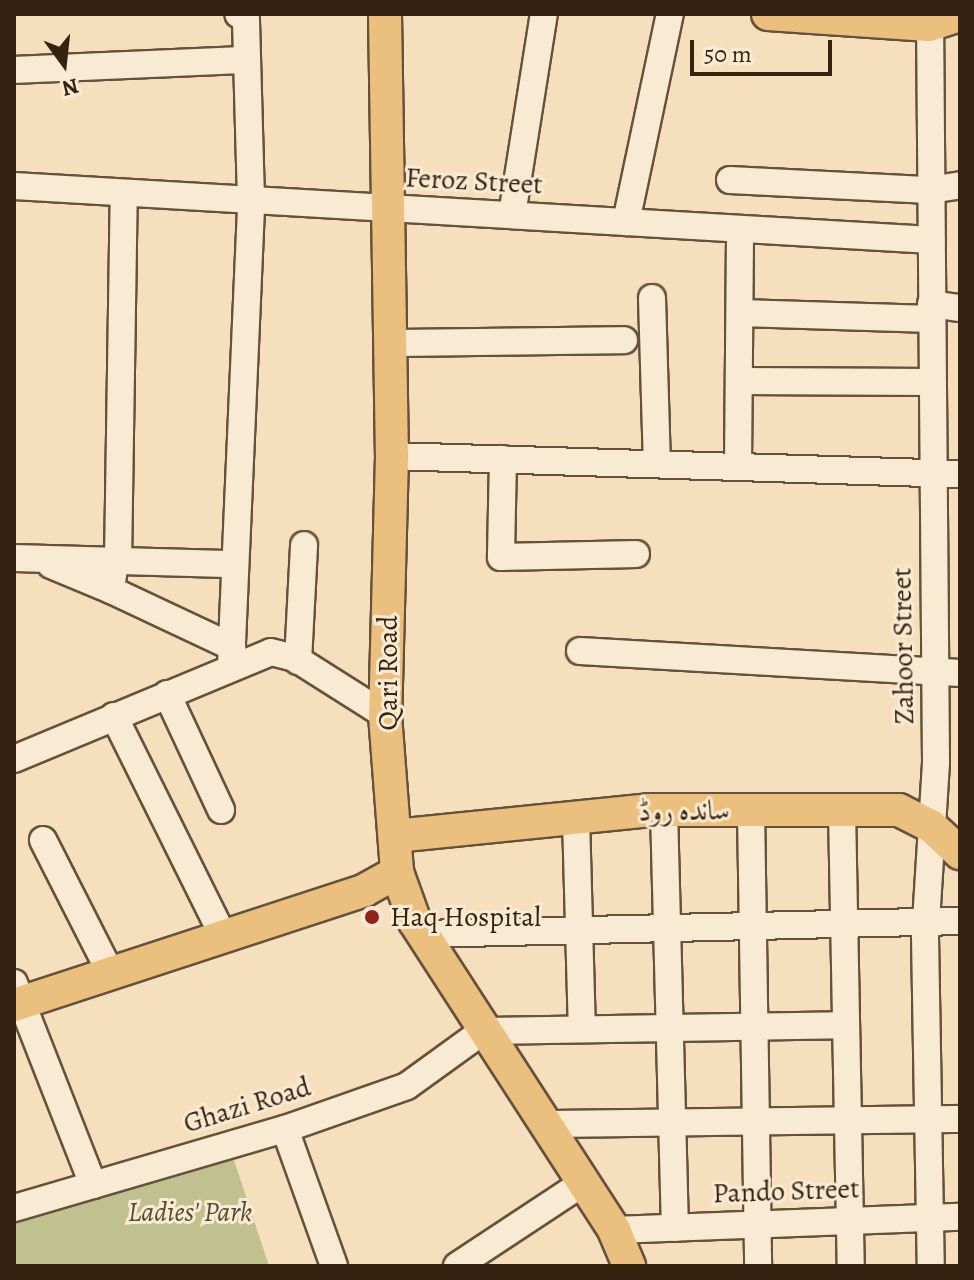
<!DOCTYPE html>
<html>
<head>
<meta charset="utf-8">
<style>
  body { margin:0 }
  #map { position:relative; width:974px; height:1280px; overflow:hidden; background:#f6dfbc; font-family:Alegreya,Amiri,serif }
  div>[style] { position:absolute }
  .green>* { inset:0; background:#c0c18e }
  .roads { filter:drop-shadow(2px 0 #66513c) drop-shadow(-2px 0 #66513c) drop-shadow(0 2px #66513c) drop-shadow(0 -2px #66513c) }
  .minor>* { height:26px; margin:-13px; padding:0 13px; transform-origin:13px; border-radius:13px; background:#f9ead3 }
  .major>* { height:32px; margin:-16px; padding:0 16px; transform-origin:16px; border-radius:16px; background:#ebc07e }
  .dots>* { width:22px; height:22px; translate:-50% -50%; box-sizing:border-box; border:4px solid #f9ead3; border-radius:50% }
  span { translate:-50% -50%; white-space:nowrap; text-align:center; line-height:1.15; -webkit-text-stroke:6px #f9ead3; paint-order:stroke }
  .street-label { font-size:28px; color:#362211 }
  .poi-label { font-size:28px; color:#362211 }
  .left { translate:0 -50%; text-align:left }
  .park-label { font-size:28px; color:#584a30; font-style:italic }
  .frame { position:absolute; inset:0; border:16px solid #362211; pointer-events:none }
  .north { position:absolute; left:24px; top:24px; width:80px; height:80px; -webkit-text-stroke:6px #f9ead3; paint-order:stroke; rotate:165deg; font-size:22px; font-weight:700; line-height:32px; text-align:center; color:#362211 }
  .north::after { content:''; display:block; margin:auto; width:28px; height:36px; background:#362211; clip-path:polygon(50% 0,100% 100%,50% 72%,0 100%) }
  .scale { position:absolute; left:690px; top:40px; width:142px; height:36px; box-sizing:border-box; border:4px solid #362211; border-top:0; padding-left:10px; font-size:24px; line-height:28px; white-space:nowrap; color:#362211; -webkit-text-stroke:6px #f9ead3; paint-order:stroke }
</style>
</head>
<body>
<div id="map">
  <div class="green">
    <div style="clip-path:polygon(229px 1145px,269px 1266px,14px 1266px,14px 1208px)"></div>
  </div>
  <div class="roads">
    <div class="minor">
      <div style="left:930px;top:14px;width:749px;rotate:89.54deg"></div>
      <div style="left:936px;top:763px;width:173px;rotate:93.6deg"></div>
      <div style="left:925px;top:936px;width:330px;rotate:89deg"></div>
      <div style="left:14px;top:70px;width:233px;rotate:-2.5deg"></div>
      <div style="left:730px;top:180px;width:200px;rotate:2.9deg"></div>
      <div style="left:930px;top:190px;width:30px;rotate:-9deg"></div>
      <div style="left:14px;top:186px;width:919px;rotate:3.37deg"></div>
      <div style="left:512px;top:215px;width:204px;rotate:-81deg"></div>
      <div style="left:626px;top:222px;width:213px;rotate:-78.1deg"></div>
      <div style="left:652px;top:298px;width:165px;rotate:88.3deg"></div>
      <div style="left:931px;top:304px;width:29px;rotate:8deg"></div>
      <div style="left:740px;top:313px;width:192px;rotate:1.8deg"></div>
      <div style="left:391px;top:343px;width:233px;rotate:-0.7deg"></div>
      <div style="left:739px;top:381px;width:193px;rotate:0.3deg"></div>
      <div style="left:392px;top:456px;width:568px;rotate:1.82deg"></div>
      <div style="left:503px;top:459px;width:98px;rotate:91.2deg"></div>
      <div style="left:501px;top:557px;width:135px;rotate:-1.3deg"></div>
      <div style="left:738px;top:466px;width:237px;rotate:-89.5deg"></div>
      <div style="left:14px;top:558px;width:221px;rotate:1.6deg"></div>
      <div style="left:115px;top:561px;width:29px;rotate:98deg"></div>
      <div style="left:111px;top:590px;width:134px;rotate:25.2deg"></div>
      <div style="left:118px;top:561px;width:368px;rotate:-89.1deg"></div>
      <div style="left:51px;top:565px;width:65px;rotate:22.6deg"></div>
      <div style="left:580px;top:651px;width:381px;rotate:3.3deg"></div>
      <div style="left:298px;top:661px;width:116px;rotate:-87deg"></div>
      <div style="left:231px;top:666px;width:466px;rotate:-87.5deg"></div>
      <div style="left:251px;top:200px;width:181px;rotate:-91.6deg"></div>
      <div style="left:246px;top:19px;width:9px;rotate:-148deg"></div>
      <div style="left:167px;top:694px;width:128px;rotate:65deg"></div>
      <div style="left:114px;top:716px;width:246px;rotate:63.6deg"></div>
      <div style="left:14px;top:759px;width:278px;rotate:-22.6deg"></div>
      <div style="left:271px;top:652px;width:25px;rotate:14deg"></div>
      <div style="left:295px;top:658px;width:107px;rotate:32.3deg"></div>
      <div style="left:664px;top:810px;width:418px;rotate:88.5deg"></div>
      <div style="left:751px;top:810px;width:456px;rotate:89.1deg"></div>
      <div style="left:842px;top:810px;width:456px;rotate:88.9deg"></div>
      <div style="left:576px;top:818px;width:211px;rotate:88.4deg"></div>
      <div style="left:43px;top:840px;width:148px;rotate:63.1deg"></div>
      <div style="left:422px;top:934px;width:538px;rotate:-1.38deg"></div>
      <div style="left:14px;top:983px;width:217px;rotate:68.6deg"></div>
      <div style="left:544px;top:1124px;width:416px;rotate:-0.7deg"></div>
      <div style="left:285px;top:1129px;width:145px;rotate:70.3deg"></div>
      <div style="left:14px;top:1208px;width:282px;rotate:-16.3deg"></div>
      <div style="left:285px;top:1129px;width:129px;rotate:-19.4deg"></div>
      <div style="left:407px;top:1086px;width:94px;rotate:-35.9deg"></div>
      <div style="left:483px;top:1031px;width:362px;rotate:-0.9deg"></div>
      <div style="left:614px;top:1230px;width:346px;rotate:-2.2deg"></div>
      <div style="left:457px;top:1266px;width:151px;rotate:-33.4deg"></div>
    </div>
    <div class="major">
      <div style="left:385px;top:14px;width:442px;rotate:89.1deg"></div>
      <div style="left:392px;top:456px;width:259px;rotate:91.5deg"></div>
      <div style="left:385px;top:715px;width:157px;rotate:85.6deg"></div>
      <div style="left:397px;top:872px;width:53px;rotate:70.2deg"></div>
      <div style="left:415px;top:922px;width:367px;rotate:57.1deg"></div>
      <div style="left:614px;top:1230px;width:39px;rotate:67deg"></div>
      <div style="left:768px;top:14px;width:161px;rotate:3.9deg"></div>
      <div style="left:929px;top:25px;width:33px;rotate:-18deg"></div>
      <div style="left:395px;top:836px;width:255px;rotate:-5.8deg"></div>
      <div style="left:649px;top:810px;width:250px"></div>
      <div style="left:899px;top:810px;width:36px;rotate:27deg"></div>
      <div style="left:931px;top:826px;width:40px;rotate:43deg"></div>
      <div style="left:14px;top:1005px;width:369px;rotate:-18.1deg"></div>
      <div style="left:365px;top:890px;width:37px;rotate:-29deg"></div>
    </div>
  </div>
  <div class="dots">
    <div style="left:372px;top:917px;background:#8f2418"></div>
  </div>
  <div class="street-label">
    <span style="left:474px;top:181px;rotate:3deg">Feroz Street</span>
    <span style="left:903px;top:646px;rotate:-91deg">Zahoor Street</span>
    <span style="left:388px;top:673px;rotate:-90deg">Qari Road</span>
    <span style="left:684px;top:811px;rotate:-1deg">ساندہ روڈ</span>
    <span style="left:247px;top:1105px;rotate:-17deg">Ghazi Road</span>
    <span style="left:786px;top:1191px;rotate:-2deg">Pando Street</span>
  </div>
  <div class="poi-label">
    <span class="left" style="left:390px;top:917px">Haq Hospital</span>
  </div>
  <div class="park-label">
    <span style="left:190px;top:1212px">Ladies' Park</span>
  </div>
  <div class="frame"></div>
  <div class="north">N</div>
  <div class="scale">50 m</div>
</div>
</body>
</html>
